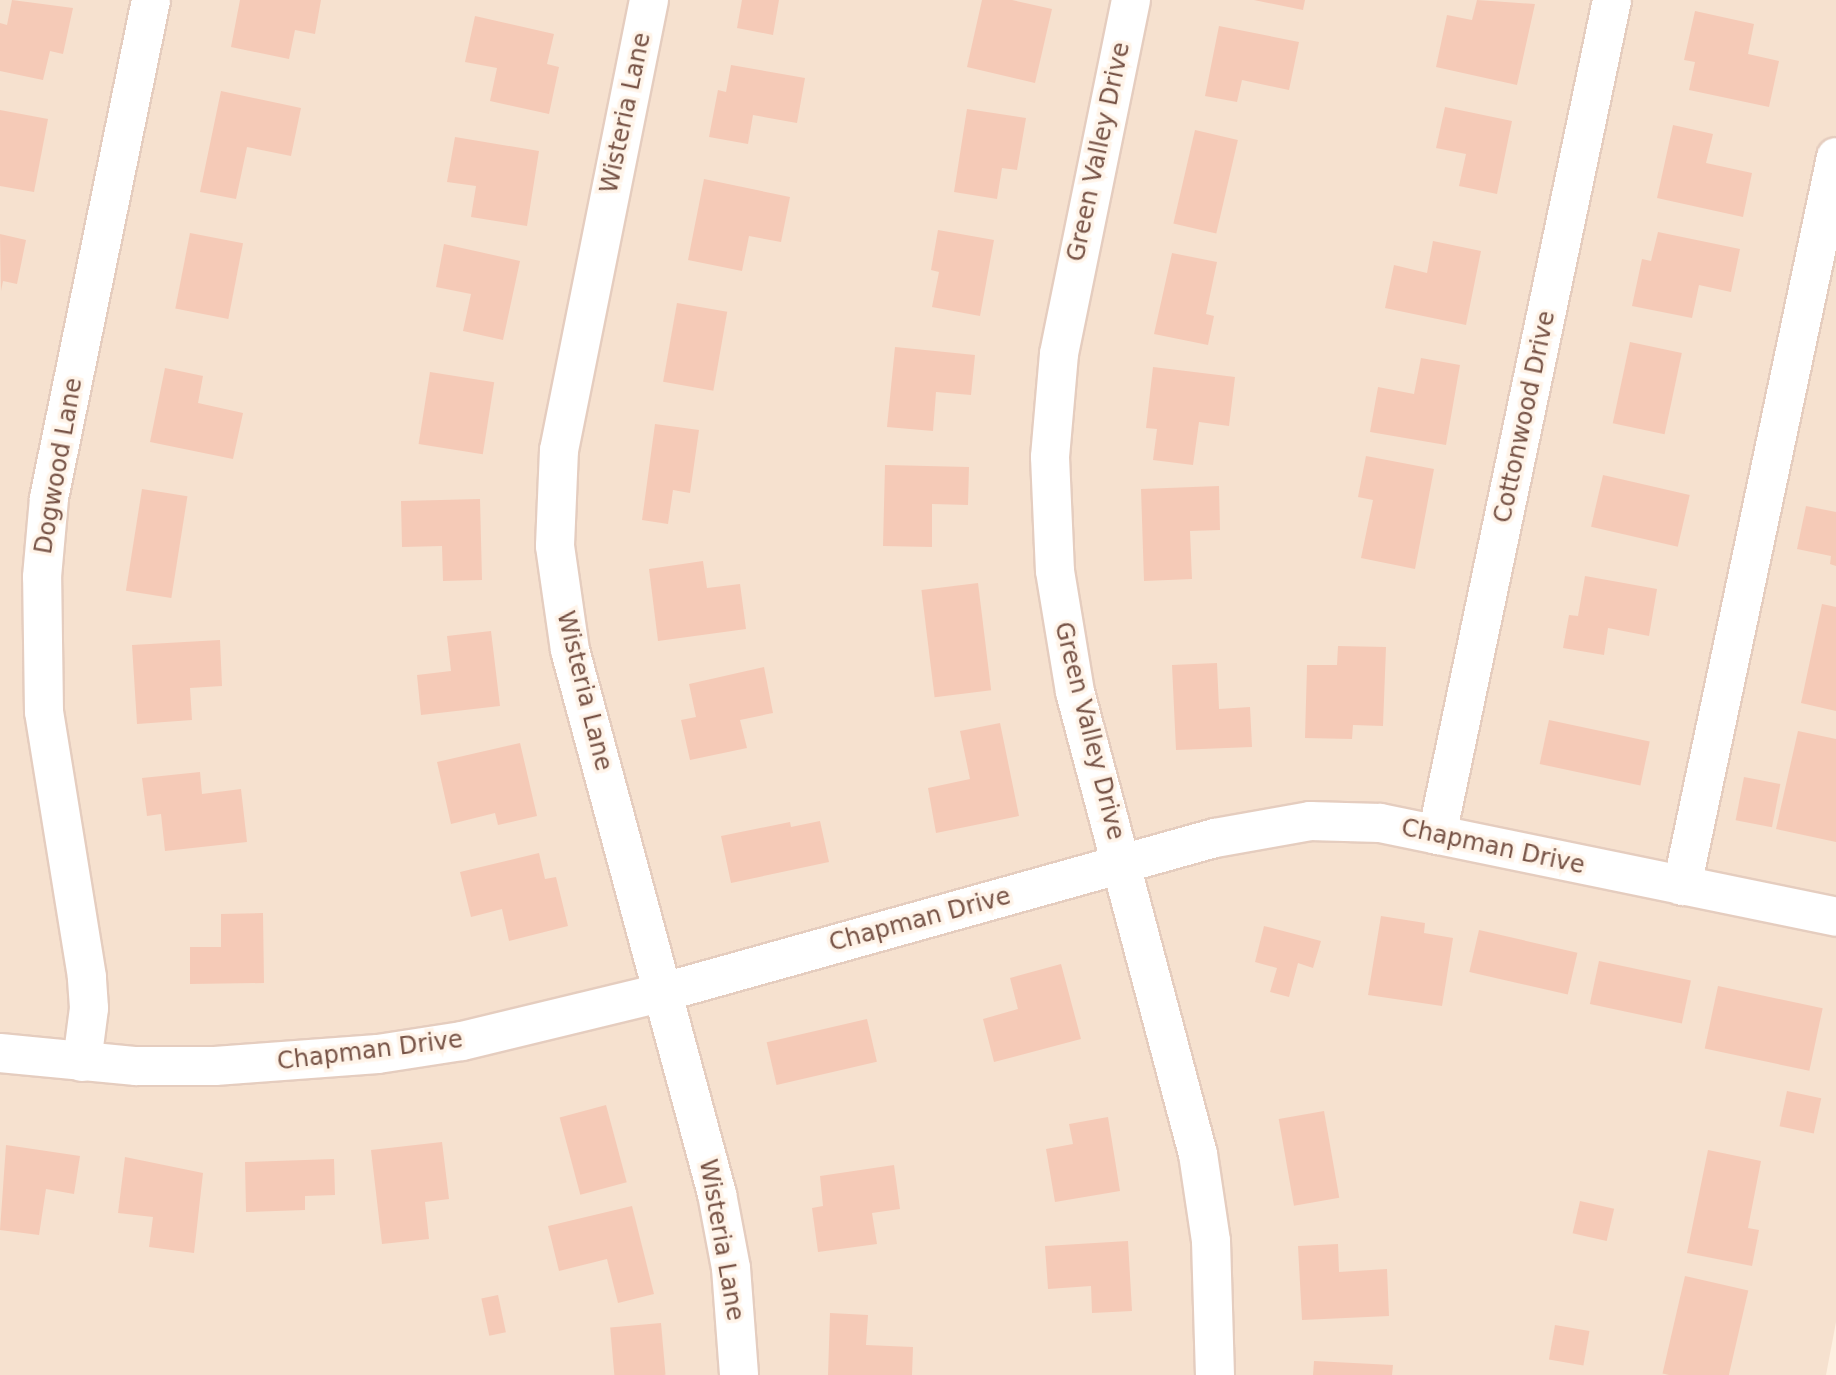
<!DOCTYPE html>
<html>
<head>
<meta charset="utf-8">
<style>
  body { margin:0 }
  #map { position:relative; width:1836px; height:1375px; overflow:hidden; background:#fef0e1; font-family:"DejaVu Sans",sans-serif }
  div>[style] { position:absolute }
  .residential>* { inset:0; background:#f6e1cf }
  .building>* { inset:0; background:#f5cab7; transform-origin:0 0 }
  .roads { filter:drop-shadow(2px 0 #e5cdbf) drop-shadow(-2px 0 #e5cdbf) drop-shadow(0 2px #e5cdbf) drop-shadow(0 -2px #e5cdbf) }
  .minor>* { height:38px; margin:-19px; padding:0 19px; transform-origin:19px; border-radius:19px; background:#fff }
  span { translate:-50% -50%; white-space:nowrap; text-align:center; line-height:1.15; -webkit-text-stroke:7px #fff4e9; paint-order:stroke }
  .street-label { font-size:24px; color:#775346 }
</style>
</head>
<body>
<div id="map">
  <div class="residential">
    <div style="clip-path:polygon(0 0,1836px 0,1836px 1322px,1826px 1375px,0 1375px)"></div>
  </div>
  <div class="building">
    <div style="clip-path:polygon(12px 0,73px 8px,63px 54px,50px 51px,43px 80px,0 71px,0 23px,7px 25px)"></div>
    <div style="clip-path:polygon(240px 0,321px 0,315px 34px,295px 30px,289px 59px,231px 47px)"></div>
    <div style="clip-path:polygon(742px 0,779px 0,773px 35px,737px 28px)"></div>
    <div style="clip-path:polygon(982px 0,1012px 0,1052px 9px,1035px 83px,967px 67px)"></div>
    <div style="clip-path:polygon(1254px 0,1305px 0,1303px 10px)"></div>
    <div style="clip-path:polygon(1477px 0,1535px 4px,1517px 85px,1436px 67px,1447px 15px,1472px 20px)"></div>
    <div style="clip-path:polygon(1695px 11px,1754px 24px,1748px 54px,1779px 61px,1769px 107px,1689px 90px,1695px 62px,1684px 60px)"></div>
    <div style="clip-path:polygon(475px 16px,554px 34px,547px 64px,559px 67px,549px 114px,490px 101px,497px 68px,465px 62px)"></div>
    <div style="clip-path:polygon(1219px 26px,1299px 42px,1289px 90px,1242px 80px,1237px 102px,1205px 96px)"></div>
    <div style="clip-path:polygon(731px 65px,805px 78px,797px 123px,753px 115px,748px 144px,709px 137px,718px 90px,726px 92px)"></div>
    <div style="clip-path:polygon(221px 91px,301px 108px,291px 156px,247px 147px,236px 199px,200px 192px)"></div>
    <div style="clip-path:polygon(1445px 107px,1512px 121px,1497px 194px,1459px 186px,1466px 154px,1436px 148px)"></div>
    <div style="clip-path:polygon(967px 109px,1026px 118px,1017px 170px,1002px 168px,997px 199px,954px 192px)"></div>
    <div style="clip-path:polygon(0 110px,48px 119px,34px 192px,0 186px)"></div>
    <div style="clip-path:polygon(1673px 125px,1713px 134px,1706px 163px,1752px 173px,1743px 217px,1657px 198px)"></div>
    <div style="left:1195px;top:130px;width:44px;height:96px;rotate:13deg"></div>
    <div style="clip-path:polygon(455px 137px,539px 151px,527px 226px,471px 217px,476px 186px,447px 182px)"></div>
    <div style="clip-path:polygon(704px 179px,790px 197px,781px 242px,749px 236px,742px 271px,688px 260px)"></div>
    <div style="clip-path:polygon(938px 230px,994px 240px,980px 316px,932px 307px,939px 272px,931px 270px)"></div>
    <div style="clip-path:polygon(1658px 232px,1740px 249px,1731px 292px,1699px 285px,1692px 318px,1632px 306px,1642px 259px,1651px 261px)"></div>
    <div style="left:190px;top:233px;width:54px;height:77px;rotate:11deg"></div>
    <div style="clip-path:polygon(0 234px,26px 240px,17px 284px,3px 281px,1px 291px)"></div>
    <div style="clip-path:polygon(1433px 241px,1481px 251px,1466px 325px,1385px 308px,1394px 265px,1427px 273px)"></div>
    <div style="clip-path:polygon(444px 244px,520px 261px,503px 340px,463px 331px,471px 294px,436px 287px)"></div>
    <div style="clip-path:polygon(1172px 253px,1217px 262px,1206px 314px,1214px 316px,1208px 345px,1154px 334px)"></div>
    <div style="left:677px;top:303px;width:51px;height:80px;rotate:10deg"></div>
    <div style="left:1630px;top:342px;width:53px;height:83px;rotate:12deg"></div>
    <div style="clip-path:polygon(895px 347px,975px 355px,971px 395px,936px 392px,933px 431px,887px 427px)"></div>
    <div style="clip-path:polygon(1421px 358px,1460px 365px,1446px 445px,1370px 432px,1378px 387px,1414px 394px)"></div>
    <div style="clip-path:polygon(1153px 367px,1235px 377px,1229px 426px,1199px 422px,1193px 465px,1153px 460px,1157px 429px,1146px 428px)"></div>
    <div style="clip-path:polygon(165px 368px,203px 376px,198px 403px,243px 413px,233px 459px,150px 442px)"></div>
    <div style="left:430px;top:372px;width:65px;height:73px;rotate:9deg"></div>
    <div style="clip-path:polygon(655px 424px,699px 430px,690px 493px,673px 490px,668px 524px,642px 520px)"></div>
    <div style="clip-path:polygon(1366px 456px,1434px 469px,1415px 569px,1361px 558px,1373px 500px,1358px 497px)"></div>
    <div style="clip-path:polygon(885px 465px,969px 467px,968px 505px,932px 504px,932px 547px,883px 546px)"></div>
    <div style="left:1603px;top:475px;width:89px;height:53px;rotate:13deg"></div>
    <div style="clip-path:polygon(1219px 486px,1220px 530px,1190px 531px,1192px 579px,1144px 581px,1141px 489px)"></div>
    <div style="left:142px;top:489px;width:46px;height:103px;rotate:9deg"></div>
    <div style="clip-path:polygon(480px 499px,482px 580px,443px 581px,442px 546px,402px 547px,401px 501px)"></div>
    <div style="clip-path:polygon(1806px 506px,1836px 512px,1836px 566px,1830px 564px,1831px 556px,1797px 549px)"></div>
    <div style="clip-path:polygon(703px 561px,707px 588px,740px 584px,746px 629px,658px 641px,649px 569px)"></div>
    <div style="clip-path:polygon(1585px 576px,1657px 589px,1649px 636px,1608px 628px,1604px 655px,1563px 648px,1569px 615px,1578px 616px)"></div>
    <div style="left:978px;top:583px;width:108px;height:57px;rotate:83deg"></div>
    <div style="clip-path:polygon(1822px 604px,1836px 607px,1836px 711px,1801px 703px)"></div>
    <div style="clip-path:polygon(491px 631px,500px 706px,421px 715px,417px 675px,451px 671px,447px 636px)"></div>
    <div style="clip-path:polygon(220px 640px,222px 686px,190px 688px,192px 720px,137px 724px,132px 645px)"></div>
    <div style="clip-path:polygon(1338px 646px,1386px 647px,1383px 726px,1353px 725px,1352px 739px,1305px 738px,1307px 665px,1337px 665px)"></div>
    <div style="clip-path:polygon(1217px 663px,1219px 709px,1250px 707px,1252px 747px,1176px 750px,1172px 665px)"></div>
    <div style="clip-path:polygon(764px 667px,773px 713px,740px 720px,747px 748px,690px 760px,681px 720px,696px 717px,689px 684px)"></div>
    <div style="left:1549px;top:720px;width:103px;height:45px;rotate:12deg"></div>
    <div style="clip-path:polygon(1000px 723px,1019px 816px,936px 833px,928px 788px,970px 779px,960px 731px)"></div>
    <div style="clip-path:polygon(1798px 731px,1836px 739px,1836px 842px,1776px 829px)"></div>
    <div style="clip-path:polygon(520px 743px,537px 816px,498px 825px,495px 813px,451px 824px,437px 762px)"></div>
    <div style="clip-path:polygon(200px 772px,202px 794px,241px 789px,247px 842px,165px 851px,161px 814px,147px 816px,142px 778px)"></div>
    <div style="left:1744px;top:777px;width:37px;height:44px;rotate:11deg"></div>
    <div style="clip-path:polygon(820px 821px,829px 862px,731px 883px,721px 836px,790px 822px,791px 827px)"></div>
    <div style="clip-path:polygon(539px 853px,545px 879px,556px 877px,568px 926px,509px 941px,502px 909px,471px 917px,460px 872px)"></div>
    <div style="clip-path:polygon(263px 913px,264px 983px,190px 984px,190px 947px,221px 947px,221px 914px)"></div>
    <div style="clip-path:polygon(1381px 916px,1425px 923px,1424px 933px,1453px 938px,1442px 1006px,1368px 995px)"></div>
    <div style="clip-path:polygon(1264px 926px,1321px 941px,1313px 968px,1298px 963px,1289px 997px,1270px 992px,1277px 968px,1255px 962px)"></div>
    <div style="left:1479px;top:930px;width:101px;height:43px;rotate:13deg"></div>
    <div style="left:1599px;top:961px;width:94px;height:44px;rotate:12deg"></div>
    <div style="clip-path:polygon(1061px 964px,1081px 1039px,994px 1062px,983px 1019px,1018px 1009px,1010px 978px)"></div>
    <div style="left:1718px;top:986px;width:107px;height:64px;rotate:12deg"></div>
    <div style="left:867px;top:1019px;width:44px;height:103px;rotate:77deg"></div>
    <div style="left:1787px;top:1091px;width:35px;height:36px;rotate:12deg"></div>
    <div style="left:606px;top:1105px;width:80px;height:48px;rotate:75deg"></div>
    <div style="left:1324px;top:1111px;width:88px;height:46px;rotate:80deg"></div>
    <div style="clip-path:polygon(1108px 1117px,1120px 1191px,1055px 1202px,1046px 1149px,1073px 1144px,1069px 1124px)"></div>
    <div style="clip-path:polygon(442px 1142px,449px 1199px,425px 1202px,429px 1239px,382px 1244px,371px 1150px)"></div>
    <div style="clip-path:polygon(6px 1145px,80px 1156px,74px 1194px,46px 1189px,39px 1235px,0 1230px)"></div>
    <div style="clip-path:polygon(1708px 1150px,1761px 1161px,1748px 1228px,1759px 1230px,1752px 1266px,1687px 1253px)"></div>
    <div style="clip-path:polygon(125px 1157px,203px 1173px,194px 1253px,149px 1247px,153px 1217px,118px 1213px)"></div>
    <div style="clip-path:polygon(334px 1159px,335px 1195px,305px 1196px,305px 1210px,246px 1212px,245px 1162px)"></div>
    <div style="clip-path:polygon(894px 1165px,900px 1209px,872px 1213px,877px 1244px,818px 1252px,812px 1208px,823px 1206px,820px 1176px)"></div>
    <div style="left:1580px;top:1201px;width:35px;height:33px;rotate:13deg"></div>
    <div style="clip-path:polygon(632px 1206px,654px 1294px,618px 1303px,607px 1259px,559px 1271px,548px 1226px)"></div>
    <div style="clip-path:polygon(1128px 1241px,1132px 1311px,1092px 1313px,1091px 1286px,1048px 1289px,1045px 1246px)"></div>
    <div style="clip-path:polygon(1338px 1244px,1339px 1272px,1387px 1269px,1389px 1316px,1302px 1320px,1298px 1246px)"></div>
    <div style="left:1685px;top:1276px;width:65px;height:100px;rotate:13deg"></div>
    <div style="left:498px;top:1295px;width:38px;height:17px;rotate:78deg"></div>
    <div style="clip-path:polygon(830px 1313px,868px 1315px,866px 1345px,913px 1347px,912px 1375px,828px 1375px)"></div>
    <div style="left:661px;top:1323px;width:52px;height:51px;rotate:85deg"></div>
    <div style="left:1555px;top:1325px;width:35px;height:35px;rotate:10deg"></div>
    <div style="clip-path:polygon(1314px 1361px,1393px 1365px,1392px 1375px,1313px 1375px)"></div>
  </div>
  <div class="roads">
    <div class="minor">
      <div style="left:649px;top:0;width:459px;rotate:101.3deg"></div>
      <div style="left:559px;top:450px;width:96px;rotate:92.4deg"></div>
      <div style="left:555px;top:546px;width:105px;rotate:81.8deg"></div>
      <div style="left:570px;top:650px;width:564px;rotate:74.88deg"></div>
      <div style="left:717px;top:1194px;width:75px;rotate:79.3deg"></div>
      <div style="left:731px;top:1268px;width:107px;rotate:85.7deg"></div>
      <div style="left:1131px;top:0;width:361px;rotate:101.5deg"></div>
      <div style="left:1059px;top:354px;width:103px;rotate:95deg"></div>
      <div style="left:1050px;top:457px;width:114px;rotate:87.5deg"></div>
      <div style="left:1055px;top:571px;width:123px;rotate:80.6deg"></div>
      <div style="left:1075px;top:692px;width:478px;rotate:75.1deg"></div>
      <div style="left:1198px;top:1154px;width:88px;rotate:81.5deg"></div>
      <div style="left:1211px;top:1241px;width:134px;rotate:88.3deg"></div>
      <div style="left:1437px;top:835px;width:853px;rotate:-78.16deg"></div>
      <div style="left:1682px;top:886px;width:745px;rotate:-78.07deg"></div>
      <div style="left:0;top:1053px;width:137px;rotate:5.5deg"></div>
      <div style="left:136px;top:1066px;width:79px"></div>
      <div style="left:215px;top:1066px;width:163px;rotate:-4.2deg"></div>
      <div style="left:378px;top:1054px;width:85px;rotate:-8.8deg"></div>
      <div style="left:462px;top:1041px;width:208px;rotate:-13.6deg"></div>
      <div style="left:664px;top:992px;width:572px;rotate:-15.62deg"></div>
      <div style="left:1215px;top:838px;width:97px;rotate:-10.1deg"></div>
      <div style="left:1310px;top:821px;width:70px;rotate:1.6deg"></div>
      <div style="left:1380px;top:823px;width:466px;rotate:11.6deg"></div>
      <div style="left:82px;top:1062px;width:54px;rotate:-82.6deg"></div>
      <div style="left:89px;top:1008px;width:31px;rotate:-94deg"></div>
      <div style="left:87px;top:977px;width:268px;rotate:-99.2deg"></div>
      <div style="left:44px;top:712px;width:135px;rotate:-90.8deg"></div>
      <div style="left:42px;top:577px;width:79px;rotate:-84.9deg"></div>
      <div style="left:49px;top:498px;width:508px;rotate:-78.42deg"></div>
    </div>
  </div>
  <div class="street-label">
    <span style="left:626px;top:113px;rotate:-78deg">Wisteria Lane</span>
    <span style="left:1099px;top:152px;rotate:-78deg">Green Valley Drive</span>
    <span style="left:1525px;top:417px;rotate:-78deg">Cottonwood Drive</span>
    <span style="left:59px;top:466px;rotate:-80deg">Dogwood Lane</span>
    <span style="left:584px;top:691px;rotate:76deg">Wisteria Lane</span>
    <span style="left:1089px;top:731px;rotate:76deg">Green Valley Drive</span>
    <span style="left:1493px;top:847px;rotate:12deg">Chapman Drive</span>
    <span style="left:920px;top:920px;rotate:-15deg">Chapman Drive</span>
    <span style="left:370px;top:1051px;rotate:-7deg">Chapman Drive</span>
    <span style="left:721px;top:1240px;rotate:80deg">Wisteria Lane</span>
  </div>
</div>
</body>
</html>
